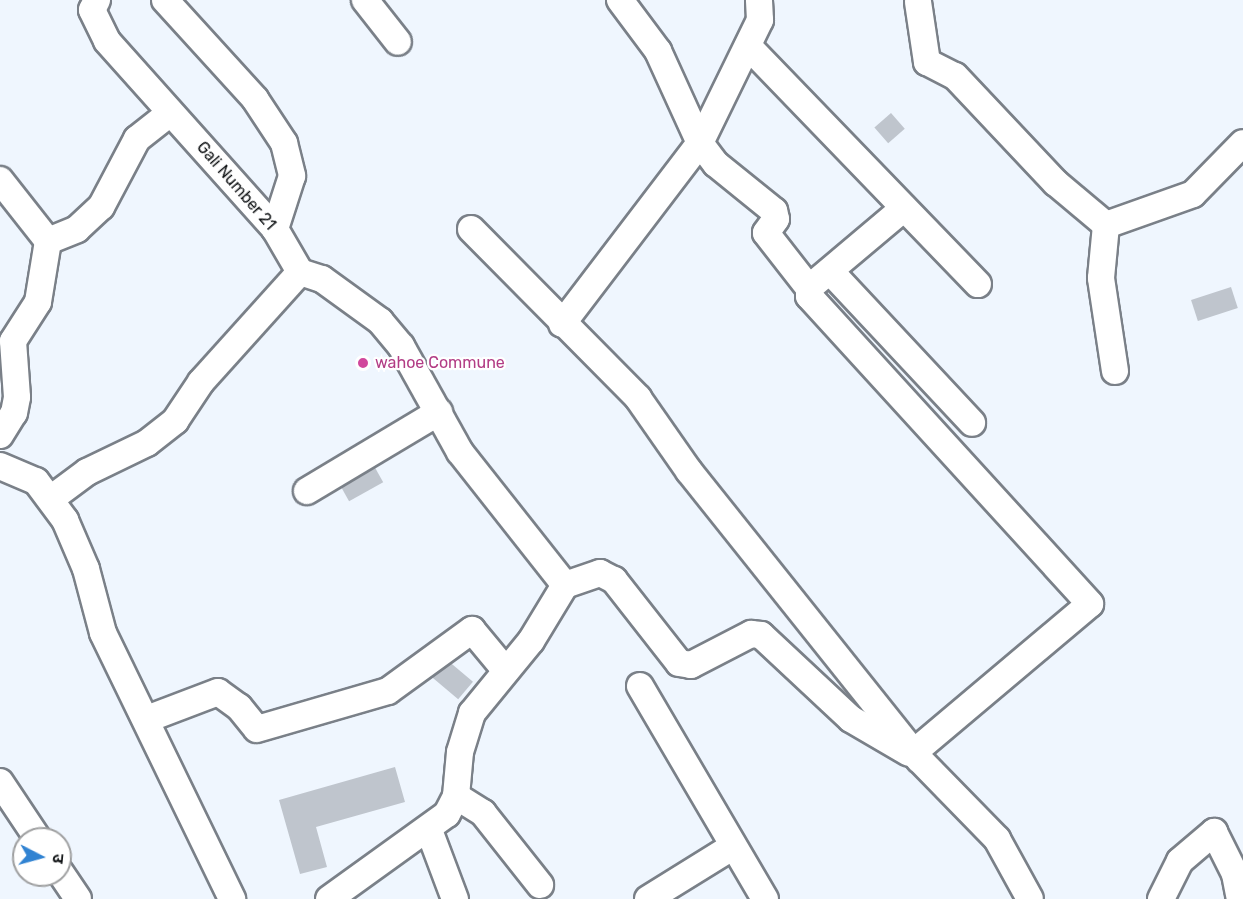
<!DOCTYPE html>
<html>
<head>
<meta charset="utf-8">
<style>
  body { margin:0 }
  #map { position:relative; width:1243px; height:899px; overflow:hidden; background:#eff6fe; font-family:Rubik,"Noto Sans Devanagari",sans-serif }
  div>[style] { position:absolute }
  .building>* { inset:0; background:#bfc5cd; transform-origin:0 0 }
  .roads { filter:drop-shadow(2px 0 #7a8088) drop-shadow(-2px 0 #7a8088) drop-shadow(0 2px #7a8088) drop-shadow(0 -2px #7a8088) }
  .minor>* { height:26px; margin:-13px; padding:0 13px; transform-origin:13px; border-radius:13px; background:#fff }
  .dots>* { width:16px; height:16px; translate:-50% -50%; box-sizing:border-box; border:3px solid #fff; border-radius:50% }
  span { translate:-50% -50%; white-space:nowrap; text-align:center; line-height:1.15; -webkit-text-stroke:4.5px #fff; paint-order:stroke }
  .street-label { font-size:16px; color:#0e1113 }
  .hotel-label { font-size:16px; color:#b23c85 }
  .left { translate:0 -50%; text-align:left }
  .north { position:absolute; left:12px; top:827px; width:60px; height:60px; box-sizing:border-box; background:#fff; border:2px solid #9fa0a1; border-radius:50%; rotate:96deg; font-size:16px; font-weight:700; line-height:24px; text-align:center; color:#0e1113 }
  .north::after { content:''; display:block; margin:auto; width:21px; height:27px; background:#3183d2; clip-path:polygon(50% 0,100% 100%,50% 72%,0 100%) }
</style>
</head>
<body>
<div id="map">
  <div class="building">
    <div style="left:891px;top:113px;width:21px;height:22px;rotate:49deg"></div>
    <div style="left:1231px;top:287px;width:22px;height:42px;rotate:72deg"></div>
    <div style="left:373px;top:464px;width:21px;height:39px;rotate:61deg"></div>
    <div style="left:440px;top:654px;width:43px;height:23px;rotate:40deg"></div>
    <div style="clip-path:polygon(395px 767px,405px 802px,316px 827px,327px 867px,300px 874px,279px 800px)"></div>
  </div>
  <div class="roads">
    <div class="minor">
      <div style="left:97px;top:0;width:11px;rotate:117deg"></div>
      <div style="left:92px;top:10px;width:34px;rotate:64deg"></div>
      <div style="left:107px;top:41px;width:252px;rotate:48.2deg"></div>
      <div style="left:275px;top:229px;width:50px;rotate:59.8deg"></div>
      <div style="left:300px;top:272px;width:23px;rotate:18deg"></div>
      <div style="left:322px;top:279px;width:72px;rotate:35.9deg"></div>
      <div style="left:380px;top:321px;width:33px;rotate:50deg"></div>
      <div style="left:401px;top:346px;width:121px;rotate:60.9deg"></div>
      <div style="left:460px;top:452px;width:169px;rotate:51.7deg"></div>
      <div style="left:165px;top:0;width:134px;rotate:47.7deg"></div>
      <div style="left:255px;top:99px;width:53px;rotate:56.6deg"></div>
      <div style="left:284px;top:143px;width:34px;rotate:76deg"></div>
      <div style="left:292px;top:176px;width:56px;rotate:107.8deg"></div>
      <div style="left:365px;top:0;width:53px;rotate:51.8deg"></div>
      <div style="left:620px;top:0;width:64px;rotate:53.3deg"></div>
      <div style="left:658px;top:51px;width:101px;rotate:65.5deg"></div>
      <div style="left:700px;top:143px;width:137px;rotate:-64deg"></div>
      <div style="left:760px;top:20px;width:20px;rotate:-93deg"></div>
      <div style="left:918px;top:2px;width:61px;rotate:81.5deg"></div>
      <div style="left:927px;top:62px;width:31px;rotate:27deg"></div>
      <div style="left:955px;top:76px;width:147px;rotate:46.7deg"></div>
      <div style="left:1056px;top:183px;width:65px;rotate:40deg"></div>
      <div style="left:748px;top:46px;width:331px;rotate:46deg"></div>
      <div style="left:0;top:180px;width:78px;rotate:51.8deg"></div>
      <div style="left:904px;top:208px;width:124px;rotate:139.9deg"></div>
      <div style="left:809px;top:288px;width:8px;rotate:90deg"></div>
      <div style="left:809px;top:296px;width:417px;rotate:47.6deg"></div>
      <div style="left:1090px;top:604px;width:230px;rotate:139.9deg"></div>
      <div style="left:471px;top:229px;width:238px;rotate:45.3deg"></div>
      <div style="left:638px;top:398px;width:89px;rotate:55.1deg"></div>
      <div style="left:689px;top:471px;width:369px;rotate:51.4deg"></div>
      <div style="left:919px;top:759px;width:112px;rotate:45.7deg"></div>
      <div style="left:997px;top:839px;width:68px;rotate:61.2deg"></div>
      <div style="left:830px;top:271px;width:208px;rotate:46.9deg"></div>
      <div style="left:562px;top:324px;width:228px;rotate:-52.7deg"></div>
      <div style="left:700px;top:143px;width:26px;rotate:53deg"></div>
      <div style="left:716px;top:164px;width:75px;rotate:39deg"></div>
      <div style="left:774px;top:211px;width:8px;rotate:76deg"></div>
      <div style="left:776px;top:219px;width:17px;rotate:126deg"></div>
      <div style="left:766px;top:233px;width:70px;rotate:52deg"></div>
      <div style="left:1115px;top:371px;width:94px;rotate:-98.6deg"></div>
      <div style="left:1101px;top:278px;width:53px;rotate:-84.6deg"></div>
      <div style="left:1106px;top:225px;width:92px;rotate:-19.6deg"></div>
      <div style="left:1193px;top:194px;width:71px;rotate:-45.6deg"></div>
      <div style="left:0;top:435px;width:26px;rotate:-58deg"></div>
      <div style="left:14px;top:413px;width:16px;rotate:-79deg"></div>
      <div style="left:17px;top:397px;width:56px;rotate:-94.1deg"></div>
      <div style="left:13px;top:341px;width:46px;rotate:-57.3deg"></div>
      <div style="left:38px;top:302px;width:62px;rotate:-80.7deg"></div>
      <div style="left:48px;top:241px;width:31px;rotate:-22deg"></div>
      <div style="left:77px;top:229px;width:33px;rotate:-43deg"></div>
      <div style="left:101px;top:207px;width:77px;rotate:-62.1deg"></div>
      <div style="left:137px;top:139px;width:42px;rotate:-38.2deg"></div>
      <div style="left:0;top:466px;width:39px;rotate:23deg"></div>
      <div style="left:36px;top:481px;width:49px;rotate:53.4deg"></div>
      <div style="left:65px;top:520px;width:53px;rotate:66.8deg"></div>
      <div style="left:86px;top:569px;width:66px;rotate:75.1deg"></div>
      <div style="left:103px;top:633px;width:296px;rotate:64.1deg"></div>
      <div style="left:307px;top:491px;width:154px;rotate:-30.9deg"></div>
      <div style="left:52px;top:498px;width:44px;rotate:-36.6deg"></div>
      <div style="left:87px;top:472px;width:67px;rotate:-25.8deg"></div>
      <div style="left:147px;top:443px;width:36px;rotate:-38deg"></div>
      <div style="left:175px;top:421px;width:47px;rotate:-56.3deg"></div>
      <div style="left:201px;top:382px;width:148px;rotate:-48deg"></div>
      <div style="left:640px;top:686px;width:247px;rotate:59.6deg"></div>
      <div style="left:147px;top:719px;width:76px;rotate:-20.8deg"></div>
      <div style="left:218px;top:692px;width:26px;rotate:36deg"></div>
      <div style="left:239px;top:707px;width:28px;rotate:51deg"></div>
      <div style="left:257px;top:729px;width:136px;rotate:-16.2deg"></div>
      <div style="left:388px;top:691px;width:104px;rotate:-36deg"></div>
      <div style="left:472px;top:630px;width:53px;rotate:50.3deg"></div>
      <div style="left:0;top:782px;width:69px;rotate:56.3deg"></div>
      <div style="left:456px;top:796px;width:32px;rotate:32deg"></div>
      <div style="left:483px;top:813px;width:92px;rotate:51.6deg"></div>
      <div style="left:429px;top:830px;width:74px;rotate:69.4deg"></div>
      <div style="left:60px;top:872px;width:32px;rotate:56deg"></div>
      <div style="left:329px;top:899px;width:145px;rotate:-35.8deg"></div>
      <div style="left:447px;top:814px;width:20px;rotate:-63deg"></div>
      <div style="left:456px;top:796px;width:44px;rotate:-84.8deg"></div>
      <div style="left:460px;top:752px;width:41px;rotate:-72.9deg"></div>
      <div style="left:472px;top:713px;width:93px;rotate:-50.7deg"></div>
      <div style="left:531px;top:641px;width:66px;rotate:-58.7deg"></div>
      <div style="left:565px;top:585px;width:37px;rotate:-19deg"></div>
      <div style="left:600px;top:573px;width:16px;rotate:27deg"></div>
      <div style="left:614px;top:580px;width:105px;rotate:51.9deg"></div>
      <div style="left:679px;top:663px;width:12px;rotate:9deg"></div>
      <div style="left:691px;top:665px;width:68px;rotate:-27.3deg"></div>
      <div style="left:751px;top:634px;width:10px;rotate:6deg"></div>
      <div style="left:761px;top:635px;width:123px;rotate:43deg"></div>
      <div style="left:851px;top:719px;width:67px;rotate:30.4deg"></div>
      <div style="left:648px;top:899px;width:99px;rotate:-31.8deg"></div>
      <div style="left:1161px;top:899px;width:42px;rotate:-63.4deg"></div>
      <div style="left:1180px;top:861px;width:45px;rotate:-40.5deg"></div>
      <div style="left:1214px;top:832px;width:47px;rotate:63.4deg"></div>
      <div style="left:1235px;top:874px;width:25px;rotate:79deg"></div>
    </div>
  </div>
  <div class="dots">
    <div style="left:363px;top:363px;background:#d1479c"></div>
  </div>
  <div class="street-label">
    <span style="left:236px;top:186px;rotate:49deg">Gali Number 21</span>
  </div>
  <div class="hotel-label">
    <span class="left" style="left:375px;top:363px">wahoe Commune</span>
  </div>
  <div class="north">उ</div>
</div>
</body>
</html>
